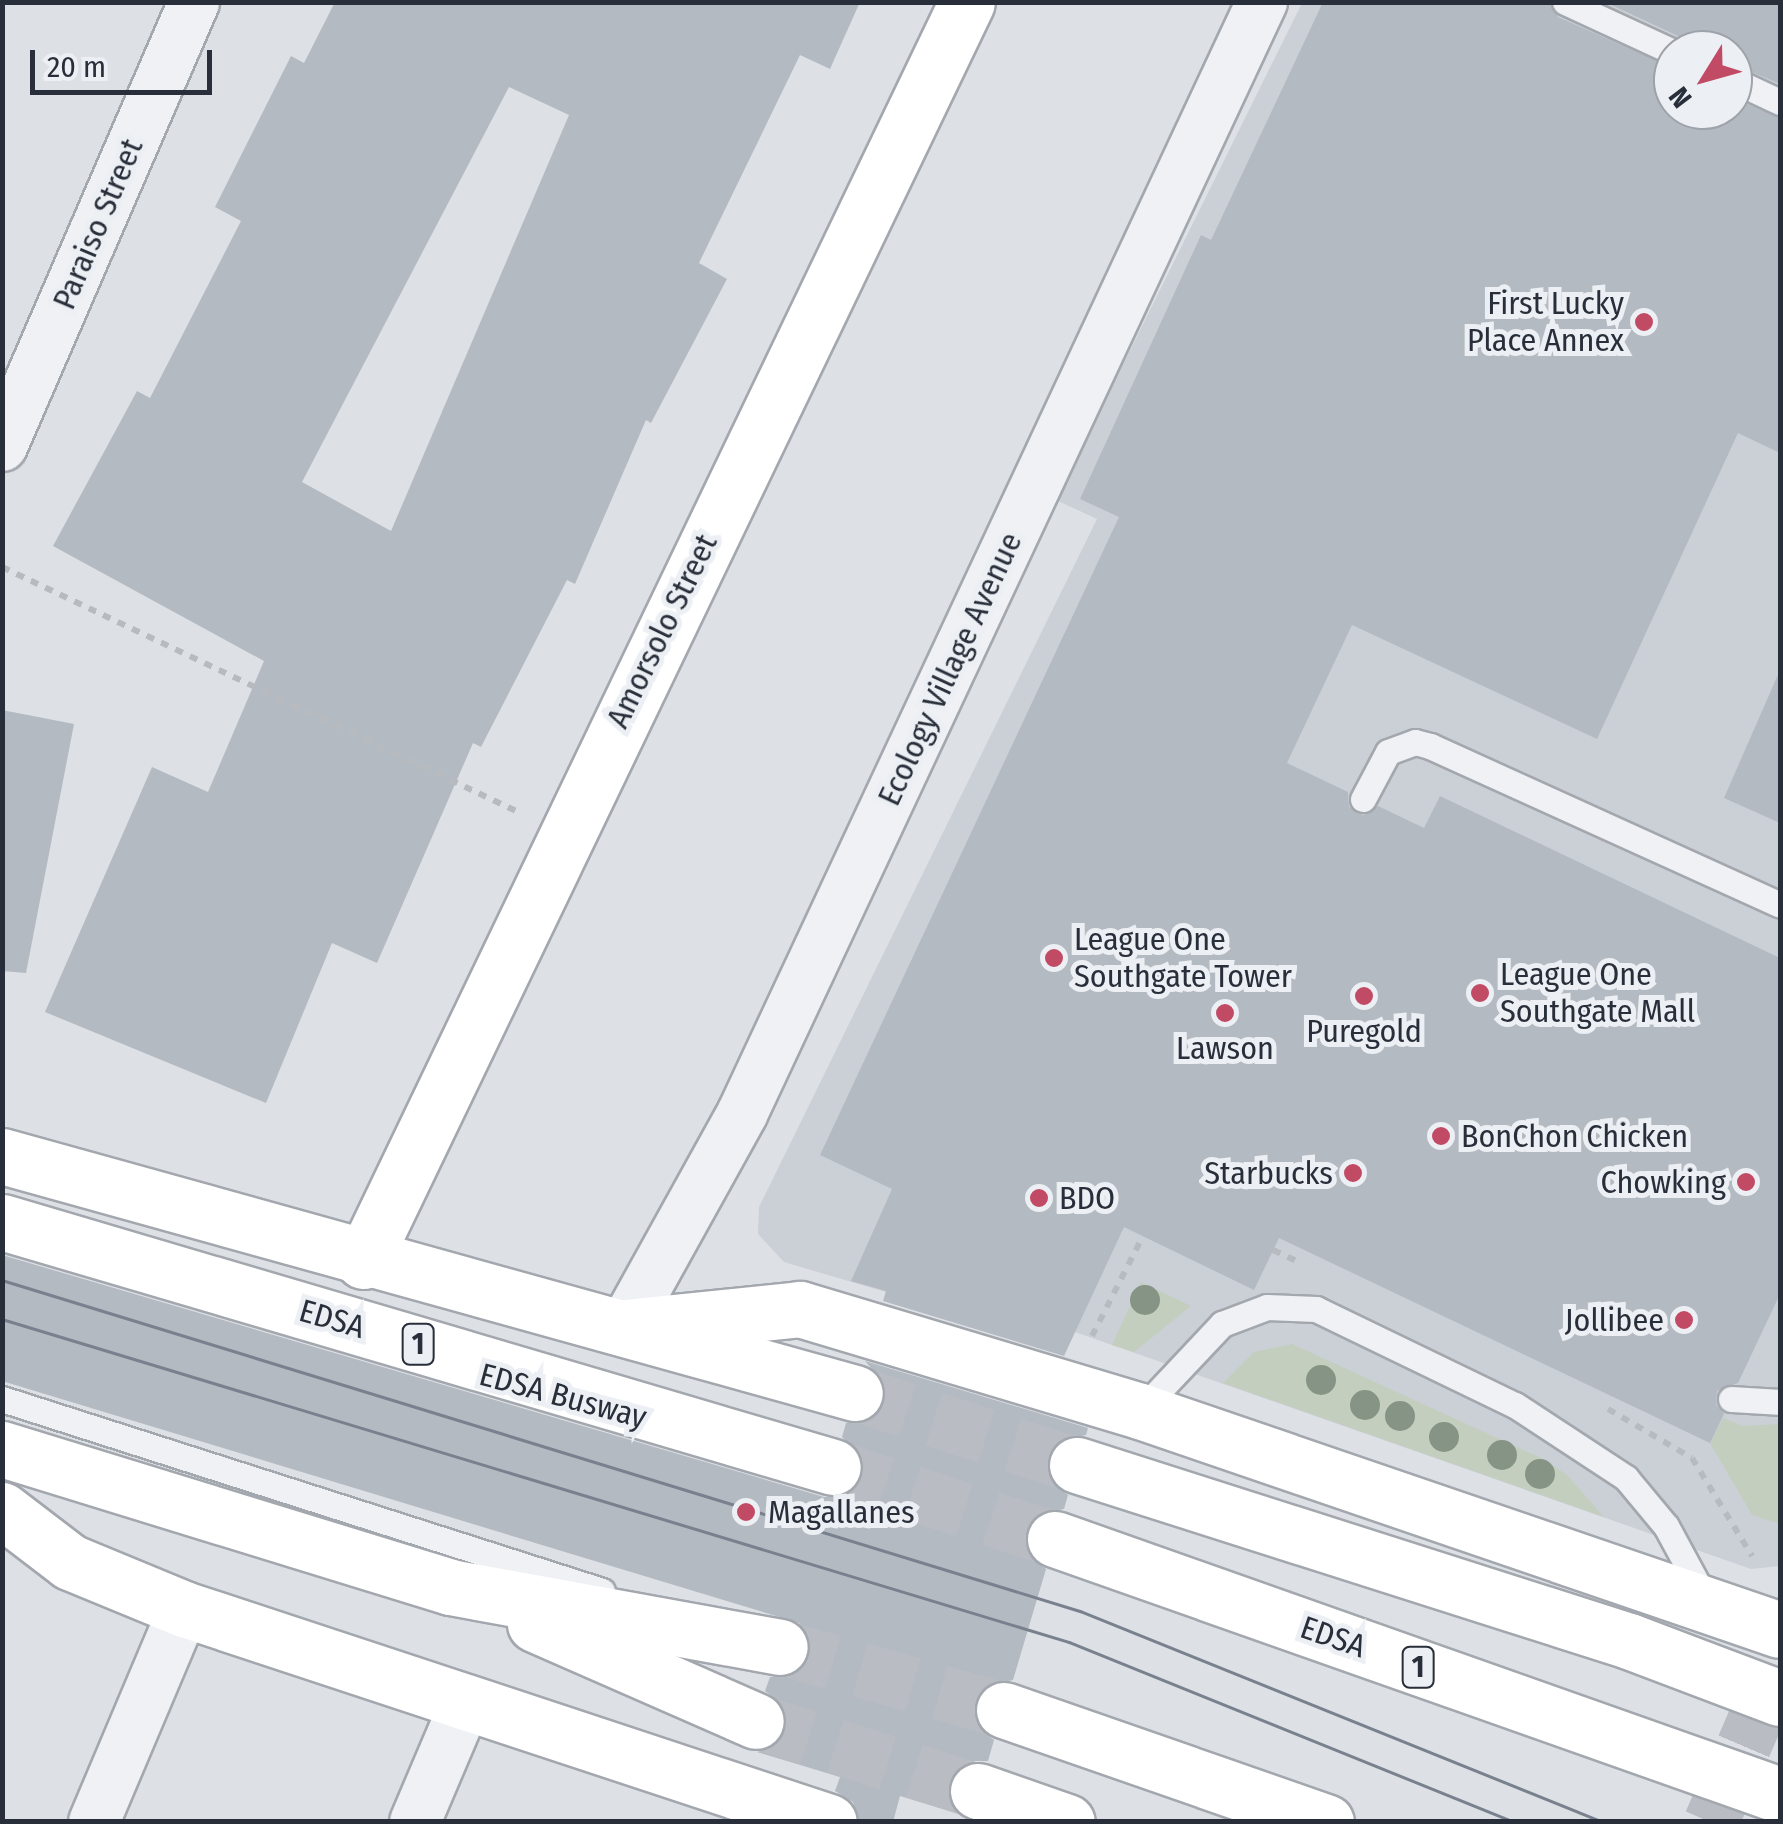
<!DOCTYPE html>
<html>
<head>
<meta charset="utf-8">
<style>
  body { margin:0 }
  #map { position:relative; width:1783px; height:1824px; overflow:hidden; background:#dde0e5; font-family:"Fira Sans Condensed",sans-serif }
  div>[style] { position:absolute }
  .built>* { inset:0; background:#cbd0d6 }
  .green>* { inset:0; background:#c3cebe }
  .building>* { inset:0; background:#b4bac1 }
  .secondary-tunnel>* { height:55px; margin-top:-27.5px; transform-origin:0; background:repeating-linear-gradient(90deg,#b9bdc3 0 55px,transparent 0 83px) }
  .highway-tunnel>* { height:55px; margin-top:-27.5px; transform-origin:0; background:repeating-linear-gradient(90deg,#b9bdc3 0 55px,transparent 0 83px) }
  .path>* { height:6px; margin-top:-3px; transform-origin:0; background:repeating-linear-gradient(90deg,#b7bbc0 0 8px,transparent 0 16px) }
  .roads { filter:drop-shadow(2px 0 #a3a7ae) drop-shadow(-2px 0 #a3a7ae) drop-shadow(0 2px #a3a7ae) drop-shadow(0 -2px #a3a7ae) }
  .lane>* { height:25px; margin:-12.5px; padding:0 12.5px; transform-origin:12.5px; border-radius:12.5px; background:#eff1f4 }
  .street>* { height:50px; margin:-25px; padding:0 25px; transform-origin:25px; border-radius:25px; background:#eff1f4 }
  .secondary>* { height:55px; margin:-27.5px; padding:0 27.5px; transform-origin:27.5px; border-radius:27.5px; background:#fff }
  .highway>* { height:55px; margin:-27.5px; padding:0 27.5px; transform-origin:27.5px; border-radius:27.5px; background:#fff }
  .tram>* { height:2.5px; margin:-1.25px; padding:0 1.25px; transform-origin:1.25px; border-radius:1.25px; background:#78818d }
  .trees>* { width:30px; height:30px; margin:-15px; border-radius:50%; background:#869485 }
  .dots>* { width:28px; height:28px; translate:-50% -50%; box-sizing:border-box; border:5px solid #eceff3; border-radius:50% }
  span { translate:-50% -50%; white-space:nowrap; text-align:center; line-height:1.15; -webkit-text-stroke:10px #eceff3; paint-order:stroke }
  .shield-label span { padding:2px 8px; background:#eceff3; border:2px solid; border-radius:8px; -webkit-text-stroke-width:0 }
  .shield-label { font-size:30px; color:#282f3a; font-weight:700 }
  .street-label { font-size:32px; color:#282f3a }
  .poi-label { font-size:32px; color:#282f3a }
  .right { translate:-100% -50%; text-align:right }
  .left { translate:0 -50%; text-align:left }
  .frame { position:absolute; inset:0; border:5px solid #282f3a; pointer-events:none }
  .north { position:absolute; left:1653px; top:30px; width:100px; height:100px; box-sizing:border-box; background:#eceff3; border:2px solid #9ea2a9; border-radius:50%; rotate:233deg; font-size:28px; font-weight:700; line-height:40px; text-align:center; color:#282f3a }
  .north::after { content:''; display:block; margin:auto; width:35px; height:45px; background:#c14b64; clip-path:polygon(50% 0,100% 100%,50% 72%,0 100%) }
  .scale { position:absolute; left:30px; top:50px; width:182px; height:45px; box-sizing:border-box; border:5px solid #282f3a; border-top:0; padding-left:12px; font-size:30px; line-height:35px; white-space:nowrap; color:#282f3a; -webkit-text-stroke:8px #eceff3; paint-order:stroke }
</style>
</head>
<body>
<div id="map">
  <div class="built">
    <div style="clip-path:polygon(evenodd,1302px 3px,1780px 3px,1780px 1566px,1751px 1569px,1075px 1332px,977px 1319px,784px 1262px,758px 1234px,759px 1207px,1097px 519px,1056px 500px,1302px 3px,1673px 50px,1733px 50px,1733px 110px,1673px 110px,1673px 50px)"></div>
  </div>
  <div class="green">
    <div style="clip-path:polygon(1141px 1282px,1191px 1306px,1134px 1352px,1112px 1345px)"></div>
    <div style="clip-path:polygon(1292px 1344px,1541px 1458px,1567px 1475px,1604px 1517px,1223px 1383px,1254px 1352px)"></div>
    <div style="clip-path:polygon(1723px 1418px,1743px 1426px,1780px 1424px,1780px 1524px,1752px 1515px,1710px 1443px)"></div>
  </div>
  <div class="building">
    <div style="clip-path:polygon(evenodd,335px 2px,860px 2px,830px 69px,800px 55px,699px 263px,727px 279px,651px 423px,646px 420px,575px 584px,567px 580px,481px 747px,473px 743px,377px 963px,332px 943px,266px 1103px,45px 1012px,152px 767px,208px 792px,264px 661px,53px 546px,137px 391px,150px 398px,241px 221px,215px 207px,291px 56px,304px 63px,335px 2px,509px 87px,569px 115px,391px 531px,302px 482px,509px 87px)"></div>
    <div style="clip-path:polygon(1323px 2px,1549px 2px,1558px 17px,1673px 68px,1673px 110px,1733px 110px,1733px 98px,1780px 118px,1780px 453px,1738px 433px,1597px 739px,1352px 625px,1287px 763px,1348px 792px,1349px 807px,1363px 815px,1378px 806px,1424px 828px,1440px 796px,1780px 958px,1780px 1294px,1738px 1383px,1717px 1391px,1716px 1405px,1724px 1414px,1710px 1443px,1279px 1238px,1254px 1290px,1124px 1227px,1064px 1356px,883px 1301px,886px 1291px,851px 1281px,892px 1189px,820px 1155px,1119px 517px,1080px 499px,1201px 235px,1211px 240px)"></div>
    <div style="clip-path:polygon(1605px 2px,1780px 2px,1780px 84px,1733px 64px,1733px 50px,1689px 50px,1680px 37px)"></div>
    <div style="clip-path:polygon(1780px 670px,1780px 823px,1724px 798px)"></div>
    <div style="clip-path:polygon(2px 710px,74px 724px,26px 973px,2px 971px)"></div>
    <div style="clip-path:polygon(2px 1255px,824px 1497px,841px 1497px,863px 1477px,863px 1459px,842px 1437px,846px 1423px,876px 1416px,885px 1400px,885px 1384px,865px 1361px,1088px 1428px,1086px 1435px,1057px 1441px,1047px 1456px,1053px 1485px,1068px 1495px,1064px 1509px,1036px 1515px,1025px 1530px,1031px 1558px,1046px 1569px,1013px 1680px,984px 1686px,974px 1701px,980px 1730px,994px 1740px,988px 1761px,971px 1761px,949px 1780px,948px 1798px,957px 1813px,900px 1796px,893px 1822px,859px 1822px,853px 1802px,835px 1791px,840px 1777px,757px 1752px,774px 1747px,785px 1733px,782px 1703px,765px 1691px,770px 1677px,790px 1677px,804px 1666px,810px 1637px,799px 1623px,2px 1381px)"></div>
  </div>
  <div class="secondary-tunnel">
    <div style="left:1711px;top:1822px;width:164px;rotate:-66.7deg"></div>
  </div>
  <div class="highway-tunnel">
    <div style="left:855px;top:1393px;width:233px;rotate:18deg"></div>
    <div style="left:833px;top:1467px;width:233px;rotate:18deg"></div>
    <div style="left:780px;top:1647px;width:233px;rotate:15.7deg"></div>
    <div style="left:756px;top:1721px;width:233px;rotate:17.5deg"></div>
  </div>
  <div class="path">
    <div style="left:2px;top:567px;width:569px;rotate:25.39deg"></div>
    <div style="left:1273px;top:1250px;width:29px;rotate:25deg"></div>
    <div style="left:1092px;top:1336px;width:112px;rotate:-63deg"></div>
    <div style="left:1608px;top:1409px;width:97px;rotate:30.3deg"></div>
    <div style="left:1692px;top:1458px;width:115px;rotate:58.5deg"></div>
  </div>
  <div class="roads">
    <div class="lane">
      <div style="left:1565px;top:2px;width:119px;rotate:24.8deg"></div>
      <div style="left:1733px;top:80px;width:52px;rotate:25.1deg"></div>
      <div style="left:1363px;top:799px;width:53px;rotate:-62deg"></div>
      <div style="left:1388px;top:752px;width:29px;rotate:-20deg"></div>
      <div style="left:1415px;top:742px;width:16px;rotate:15deg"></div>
      <div style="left:1430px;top:746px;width:384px;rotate:24.4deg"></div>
      <div style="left:2px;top:1399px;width:630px;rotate:17.74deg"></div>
      <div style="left:1731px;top:1399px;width:49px;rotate:3.5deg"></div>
      <div style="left:1140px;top:1411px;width:120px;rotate:-46.7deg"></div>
      <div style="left:1222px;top:1324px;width:48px;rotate:-20.7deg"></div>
      <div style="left:1267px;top:1307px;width:49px;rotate:2.3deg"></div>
      <div style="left:1316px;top:1309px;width:221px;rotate:25.8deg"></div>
      <div style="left:1515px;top:1405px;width:133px;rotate:33.3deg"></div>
      <div style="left:1626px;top:1478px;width:62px;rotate:50.2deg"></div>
      <div style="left:1666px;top:1526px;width:84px;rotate:61.6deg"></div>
    </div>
    <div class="street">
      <div style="left:2px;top:446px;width:484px;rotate:-66.6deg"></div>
      <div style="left:624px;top:1327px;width:244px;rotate:-61deg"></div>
      <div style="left:742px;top:1114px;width:1228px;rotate:-64.94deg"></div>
      <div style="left:94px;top:1822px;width:231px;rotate:-67.1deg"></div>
      <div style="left:415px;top:1822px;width:128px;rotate:-67deg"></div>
    </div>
    <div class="secondary">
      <div style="left:363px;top:1261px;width:1396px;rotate:-64.37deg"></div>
    </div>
    <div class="highway">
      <div style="left:2px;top:1156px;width:885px;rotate:15.53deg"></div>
      <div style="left:2px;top:1222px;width:866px;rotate:16.43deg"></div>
      <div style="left:624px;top:1327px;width:177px;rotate:-5.8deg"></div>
      <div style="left:800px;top:1309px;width:355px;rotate:16.7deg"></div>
      <div style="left:1140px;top:1411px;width:676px;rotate:18.89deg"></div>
      <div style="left:2px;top:1449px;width:469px;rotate:17.1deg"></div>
      <div style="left:450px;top:1587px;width:335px;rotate:10.3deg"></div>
      <div style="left:1077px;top:1465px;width:579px;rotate:17.68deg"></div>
      <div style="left:1629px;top:1641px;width:161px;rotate:20.7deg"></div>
      <div style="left:2px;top:1510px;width:86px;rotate:37.4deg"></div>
      <div style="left:70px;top:1562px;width:123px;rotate:22.4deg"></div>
      <div style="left:184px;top:1609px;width:679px;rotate:18.27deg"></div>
      <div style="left:1055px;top:1539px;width:769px;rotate:19.45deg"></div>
      <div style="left:535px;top:1624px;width:241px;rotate:23.7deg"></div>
      <div style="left:1004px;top:1710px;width:341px;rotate:19.2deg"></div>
      <div style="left:978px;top:1791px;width:94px;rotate:19.2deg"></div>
    </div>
  </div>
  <div class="tram">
    <div style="left:2px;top:1280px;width:1128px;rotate:17.07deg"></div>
    <div style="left:1080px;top:1611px;width:564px;rotate:21.97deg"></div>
    <div style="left:2px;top:1319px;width:1115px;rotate:16.84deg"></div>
    <div style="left:1069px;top:1642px;width:481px;rotate:22deg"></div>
  </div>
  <div class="trees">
    <div style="left:1145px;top:1300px"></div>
    <div style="left:1321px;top:1380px"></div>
    <div style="left:1365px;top:1405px"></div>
    <div style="left:1400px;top:1416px"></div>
    <div style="left:1444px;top:1437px"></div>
    <div style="left:1502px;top:1455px"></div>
    <div style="left:1540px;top:1474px"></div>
  </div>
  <div class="dots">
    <div style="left:1644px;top:322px;background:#c14b64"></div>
    <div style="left:1054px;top:958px;background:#c14b64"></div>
    <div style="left:1480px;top:993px;background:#c14b64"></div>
    <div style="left:1364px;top:996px;background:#c14b64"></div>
    <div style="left:1225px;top:1013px;background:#c14b64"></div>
    <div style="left:1441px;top:1136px;background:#c14b64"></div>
    <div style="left:1353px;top:1173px;background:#c14b64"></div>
    <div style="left:1746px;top:1182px;background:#c14b64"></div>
    <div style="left:1039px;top:1198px;background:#c14b64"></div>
    <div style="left:1684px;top:1320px;background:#c14b64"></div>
    <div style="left:746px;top:1512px;background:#c14b64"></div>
  </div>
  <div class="shield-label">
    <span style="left:418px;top:1344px">1</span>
    <span style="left:1418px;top:1667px">1</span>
  </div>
  <div class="street-label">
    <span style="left:98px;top:224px;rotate:-67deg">Paraiso Street</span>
    <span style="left:662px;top:631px;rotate:-64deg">Amorsolo Street</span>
    <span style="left:950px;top:669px;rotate:-65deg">Ecology Village Avenue</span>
    <span style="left:332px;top:1319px;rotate:16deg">EDSA</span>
    <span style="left:563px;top:1396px;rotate:15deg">EDSA Busway</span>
    <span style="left:1333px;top:1637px;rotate:19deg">EDSA</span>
  </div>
  <div class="poi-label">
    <span class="right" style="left:1624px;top:322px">First Lucky<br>Place Annex</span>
    <span class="left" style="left:1074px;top:958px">League One<br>Southgate Tower</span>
    <span class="left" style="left:1500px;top:993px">League One<br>Southgate Mall</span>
    <span style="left:1364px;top:1031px">Puregold</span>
    <span style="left:1225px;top:1048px">Lawson</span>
    <span class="left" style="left:1461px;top:1136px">BonChon Chicken</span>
    <span class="right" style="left:1333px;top:1173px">Starbucks</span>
    <span class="right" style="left:1726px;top:1182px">Chowking</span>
    <span class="left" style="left:1059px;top:1198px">BDO</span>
    <span class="right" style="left:1664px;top:1320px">Jollibee</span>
    <span class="left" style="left:768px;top:1512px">Magallanes</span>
  </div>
  <div class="frame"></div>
  <div class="north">N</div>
  <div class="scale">20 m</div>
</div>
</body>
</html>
